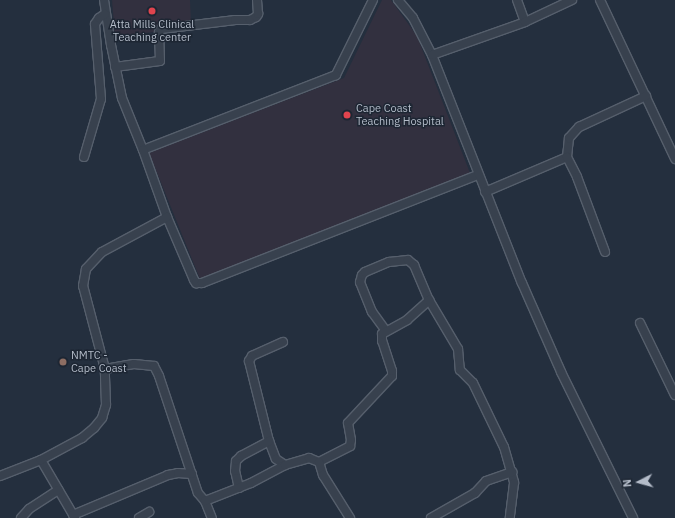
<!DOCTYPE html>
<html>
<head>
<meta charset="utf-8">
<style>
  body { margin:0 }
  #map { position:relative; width:675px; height:518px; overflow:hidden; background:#242f3e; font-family:"IBM Plex Sans",sans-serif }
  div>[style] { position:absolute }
  .medical>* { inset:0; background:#32303f }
  .roads { filter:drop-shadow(1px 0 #565f6c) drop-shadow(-1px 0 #565f6c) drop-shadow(0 1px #565f6c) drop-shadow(0 -1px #565f6c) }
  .minor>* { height:8px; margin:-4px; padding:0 4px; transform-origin:4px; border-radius:4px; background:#38414e }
  .dots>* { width:11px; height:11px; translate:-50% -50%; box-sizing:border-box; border:2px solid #1d2633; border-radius:50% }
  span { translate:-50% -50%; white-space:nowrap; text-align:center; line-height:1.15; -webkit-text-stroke:3px #1d2633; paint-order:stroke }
  .poi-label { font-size:11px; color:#b4bcc9 }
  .left { translate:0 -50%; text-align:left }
  .north { position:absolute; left:619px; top:462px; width:40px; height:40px; -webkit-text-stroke:3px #1d2633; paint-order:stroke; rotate:264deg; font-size:11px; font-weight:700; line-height:16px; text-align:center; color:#b4bcc9 }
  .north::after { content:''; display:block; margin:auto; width:14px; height:18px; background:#b4bcc9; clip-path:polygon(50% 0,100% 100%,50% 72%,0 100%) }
</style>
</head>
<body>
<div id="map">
  <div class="medical">
    <div style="clip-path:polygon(112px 0,190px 0,191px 21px,183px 28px,115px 37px)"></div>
    <div style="clip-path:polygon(382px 0,391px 0,417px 36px,470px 173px,200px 279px,149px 153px,344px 78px)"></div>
  </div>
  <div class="roads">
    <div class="minor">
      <div style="left:104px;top:0;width:46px;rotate:81.2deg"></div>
      <div style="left:111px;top:45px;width:54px;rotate:78.3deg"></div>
      <div style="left:122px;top:98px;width:56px;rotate:68deg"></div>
      <div style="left:373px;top:0;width:84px;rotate:116.3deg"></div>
      <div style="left:336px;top:75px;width:207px;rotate:158.8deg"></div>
      <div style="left:143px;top:150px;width:71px;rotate:70.3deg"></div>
      <div style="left:167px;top:217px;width:69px;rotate:66.8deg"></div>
      <div style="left:194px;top:280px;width:4px;rotate:56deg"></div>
      <div style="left:196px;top:283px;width:6px"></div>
      <div style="left:202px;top:283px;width:296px;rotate:-21.4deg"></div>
      <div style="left:398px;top:0;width:23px;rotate:50deg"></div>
      <div style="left:413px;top:18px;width:42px;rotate:62.8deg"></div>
      <div style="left:432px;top:55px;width:245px;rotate:68.5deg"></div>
      <div style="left:522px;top:283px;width:97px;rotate:66.3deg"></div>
      <div style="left:561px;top:372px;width:163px;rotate:63.7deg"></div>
      <div style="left:517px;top:0;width:23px;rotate:70deg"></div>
      <div style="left:600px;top:0;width:176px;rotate:64.7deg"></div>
      <div style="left:432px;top:55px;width:99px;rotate:-19.5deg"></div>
      <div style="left:525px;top:22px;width:52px;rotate:-25.1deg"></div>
      <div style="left:115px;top:67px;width:45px;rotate:-7.6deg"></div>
      <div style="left:160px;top:61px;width:29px;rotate:-92deg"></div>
      <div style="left:159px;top:32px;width:4px;rotate:-56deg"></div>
      <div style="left:161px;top:29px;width:75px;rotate:-6.9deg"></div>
      <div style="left:235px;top:20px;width:15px"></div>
      <div style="left:250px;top:20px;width:7px;rotate:-27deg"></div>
      <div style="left:256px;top:17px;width:4px;rotate:-56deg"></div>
      <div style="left:258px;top:14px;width:14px;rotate:-94deg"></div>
      <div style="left:84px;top:157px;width:60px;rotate:-73.7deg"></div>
      <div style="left:101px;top:99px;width:75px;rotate:-94.6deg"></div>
      <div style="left:95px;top:24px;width:7px;rotate:-56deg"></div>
      <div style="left:99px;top:18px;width:7px;rotate:-34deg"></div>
      <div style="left:567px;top:157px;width:19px;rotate:-84deg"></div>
      <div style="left:569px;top:138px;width:15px;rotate:-48deg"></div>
      <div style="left:579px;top:127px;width:74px;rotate:-24.8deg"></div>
      <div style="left:485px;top:192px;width:89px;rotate:-23.1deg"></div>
      <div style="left:567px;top:157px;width:22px;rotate:63deg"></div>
      <div style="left:577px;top:177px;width:80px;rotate:69.5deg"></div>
      <div style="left:640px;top:323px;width:80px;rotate:64.1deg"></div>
      <div style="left:386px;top:331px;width:24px;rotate:-126deg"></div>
      <div style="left:372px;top:312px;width:32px;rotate:-112deg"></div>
      <div style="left:360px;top:282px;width:7px;rotate:-74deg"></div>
      <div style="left:362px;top:275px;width:4px;rotate:-45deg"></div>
      <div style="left:365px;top:272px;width:26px;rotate:-23deg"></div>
      <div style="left:389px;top:262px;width:19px;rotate:-6deg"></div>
      <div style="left:408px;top:260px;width:8px;rotate:40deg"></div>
      <div style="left:414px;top:265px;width:38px;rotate:67deg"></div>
      <div style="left:283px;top:342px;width:34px;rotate:156deg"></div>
      <div style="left:252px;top:356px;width:6px;rotate:121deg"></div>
      <div style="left:249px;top:361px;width:82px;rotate:76deg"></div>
      <div style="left:269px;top:441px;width:19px;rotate:69deg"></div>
      <div style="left:276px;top:459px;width:11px;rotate:34deg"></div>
      <div style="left:105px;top:369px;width:29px;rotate:-10deg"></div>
      <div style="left:134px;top:364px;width:20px;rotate:6deg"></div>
      <div style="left:154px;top:366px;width:11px;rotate:63deg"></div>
      <div style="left:159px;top:376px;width:123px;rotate:71.6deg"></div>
      <div style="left:198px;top:493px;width:11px;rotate:49deg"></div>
      <div style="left:205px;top:501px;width:18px;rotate:68deg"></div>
      <div style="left:41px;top:460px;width:67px;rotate:59.6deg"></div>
      <div style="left:319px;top:462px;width:35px;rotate:-27deg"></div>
      <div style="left:350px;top:446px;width:6px;rotate:-81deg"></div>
      <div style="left:351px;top:440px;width:17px;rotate:-100deg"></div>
      <div style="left:348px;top:423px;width:64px;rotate:-46.9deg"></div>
      <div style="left:392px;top:376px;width:5px;rotate:-90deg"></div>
      <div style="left:392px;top:371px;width:32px;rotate:-108deg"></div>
      <div style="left:382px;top:341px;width:7px;rotate:-90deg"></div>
      <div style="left:382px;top:334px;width:29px;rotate:-29deg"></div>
      <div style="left:407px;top:320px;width:30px;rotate:-42deg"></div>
      <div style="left:429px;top:300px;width:57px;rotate:59.4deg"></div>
      <div style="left:458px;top:349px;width:21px;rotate:85deg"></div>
      <div style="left:460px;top:370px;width:18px;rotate:45deg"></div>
      <div style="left:473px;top:383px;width:71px;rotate:64.2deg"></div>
      <div style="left:504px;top:447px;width:37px;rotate:74deg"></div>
      <div style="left:514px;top:483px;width:35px;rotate:97deg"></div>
      <div style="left:0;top:476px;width:44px;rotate:-21.3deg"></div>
      <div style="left:41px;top:460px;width:47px;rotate:-28.2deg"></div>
      <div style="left:82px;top:438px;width:16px;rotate:-40deg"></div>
      <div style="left:94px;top:428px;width:13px;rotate:-51deg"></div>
      <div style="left:102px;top:418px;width:14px;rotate:-73deg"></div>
      <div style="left:106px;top:405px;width:36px;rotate:-92deg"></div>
      <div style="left:105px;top:369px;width:86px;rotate:-104.8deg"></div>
      <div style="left:83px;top:286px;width:17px;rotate:-80deg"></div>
      <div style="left:86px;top:269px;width:23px;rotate:-47deg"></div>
      <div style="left:102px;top:252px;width:74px;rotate:-28.3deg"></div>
      <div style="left:239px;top:488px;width:17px;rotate:-103deg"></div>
      <div style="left:235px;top:471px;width:10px;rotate:-84deg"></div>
      <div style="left:236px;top:461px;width:7px;rotate:-45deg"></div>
      <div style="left:241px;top:456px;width:32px;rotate:-28deg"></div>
      <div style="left:205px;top:501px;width:49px;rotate:-21.4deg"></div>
      <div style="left:251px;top:483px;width:38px;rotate:-28deg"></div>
      <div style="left:285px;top:465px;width:25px;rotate:-16deg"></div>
      <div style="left:309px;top:458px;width:11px;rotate:22deg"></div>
      <div style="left:319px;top:462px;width:14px;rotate:73deg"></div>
      <div style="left:323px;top:475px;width:51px;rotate:57.9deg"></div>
      <div style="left:73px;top:515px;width:103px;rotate:-22.8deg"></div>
      <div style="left:168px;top:475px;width:10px;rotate:-11deg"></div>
      <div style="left:178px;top:473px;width:14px;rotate:4deg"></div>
      <div style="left:21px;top:518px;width:12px;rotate:-48deg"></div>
      <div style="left:29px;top:509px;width:35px;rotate:-33deg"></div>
      <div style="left:139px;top:518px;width:12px;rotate:-31deg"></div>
      <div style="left:431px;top:518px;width:51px;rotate:-29.6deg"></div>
      <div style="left:475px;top:493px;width:16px;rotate:-47deg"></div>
      <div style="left:486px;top:481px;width:28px;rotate:-19deg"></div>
    </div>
  </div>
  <div class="dots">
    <div style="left:152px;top:11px;background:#e0444e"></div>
    <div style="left:347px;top:115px;background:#e0444e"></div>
    <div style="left:63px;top:362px;background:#8d6e63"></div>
  </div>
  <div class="poi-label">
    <span style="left:152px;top:31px">Atta Mills Clinical<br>Teaching center</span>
    <span class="left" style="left:356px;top:115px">Cape Coast<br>Teaching Hospital</span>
    <span class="left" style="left:71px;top:362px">NMTC -<br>Cape Coast</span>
  </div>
  <div class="north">N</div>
</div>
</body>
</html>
